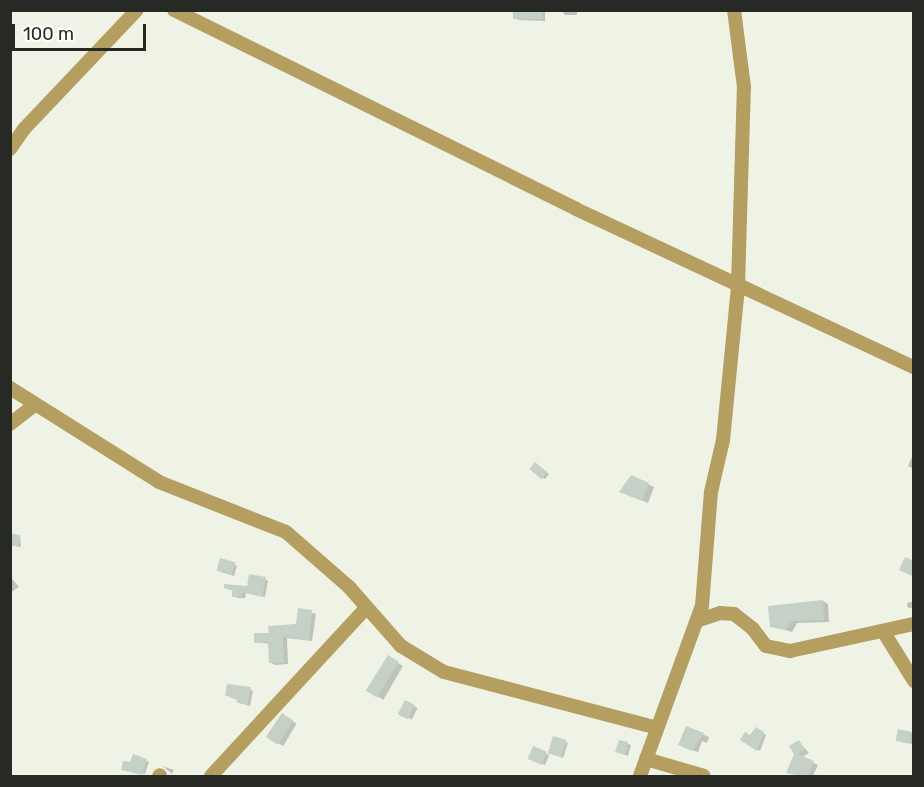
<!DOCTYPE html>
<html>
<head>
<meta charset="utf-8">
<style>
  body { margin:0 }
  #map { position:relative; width:924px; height:787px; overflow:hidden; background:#eff3e5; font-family:Rubik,sans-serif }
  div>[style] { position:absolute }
  .shadow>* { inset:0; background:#0003; transform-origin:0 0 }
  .round { border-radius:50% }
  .building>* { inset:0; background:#c5d0c7; transform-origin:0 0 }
  .minor>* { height:14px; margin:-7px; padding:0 7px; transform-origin:7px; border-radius:7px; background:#b49e60 }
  span { translate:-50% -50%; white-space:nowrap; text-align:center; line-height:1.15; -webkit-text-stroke:5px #fdfff9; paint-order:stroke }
  .frame { position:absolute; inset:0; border:12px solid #272924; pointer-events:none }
  .scale { position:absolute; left:12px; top:24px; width:134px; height:27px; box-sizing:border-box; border:3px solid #272924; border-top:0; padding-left:8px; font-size:18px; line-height:21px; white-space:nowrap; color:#272924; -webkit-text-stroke:4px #fdfff9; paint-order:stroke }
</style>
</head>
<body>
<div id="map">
  <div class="shadow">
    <div style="clip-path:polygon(515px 10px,545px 10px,545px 21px,518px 20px)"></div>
    <div style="clip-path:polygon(561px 10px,577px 10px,577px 15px,565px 15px)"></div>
    <div style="clip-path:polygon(914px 452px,914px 469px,908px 466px)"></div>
    <div style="clip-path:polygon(538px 465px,549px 474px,545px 479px,542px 477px)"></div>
    <div style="clip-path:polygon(632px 477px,654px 487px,648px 503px,621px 491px)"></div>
    <div style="clip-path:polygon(20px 536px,21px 547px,10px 545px)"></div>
    <div style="clip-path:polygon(234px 564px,237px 566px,234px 576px,218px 571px)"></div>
    <div style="clip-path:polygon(10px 576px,19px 587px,11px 592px,10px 592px)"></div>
    <div style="clip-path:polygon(265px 579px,268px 581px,265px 597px,246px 593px,245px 598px,237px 598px,234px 591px,225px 588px,248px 587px)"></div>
    <div style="clip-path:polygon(823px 601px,828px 604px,829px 622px,797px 623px,792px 632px,771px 626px)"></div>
    <div class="round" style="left:907px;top:602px;width:6px;height:6px"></div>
    <div style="clip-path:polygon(299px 610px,316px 614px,312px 641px,287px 638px,288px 664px,275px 665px,270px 662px,270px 644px,256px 642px,297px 625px)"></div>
    <div style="left:389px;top:658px;width:16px;height:39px;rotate:30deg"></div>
    <div style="clip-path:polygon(250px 689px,253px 691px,250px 706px,236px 702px)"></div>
    <div style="left:406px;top:702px;width:13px;height:13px;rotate:27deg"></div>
    <div style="left:282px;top:715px;width:17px;height:26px;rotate:31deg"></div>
    <div style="clip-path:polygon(687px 728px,709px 737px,707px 743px,702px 741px,698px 752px,685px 748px)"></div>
    <div style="clip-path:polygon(756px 729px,766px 735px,760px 751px,742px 740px,751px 737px)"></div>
    <div style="clip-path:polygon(900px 730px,914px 734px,913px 744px,901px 742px)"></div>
    <div style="clip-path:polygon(554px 738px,568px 743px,563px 758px,550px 753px,545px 765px,530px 758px,534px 748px,549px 755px)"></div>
    <div style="clip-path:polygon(620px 741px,631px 745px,628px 756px,620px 753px)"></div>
    <div style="clip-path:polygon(799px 742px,809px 753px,802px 757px,818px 765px,813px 776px,788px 773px)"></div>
    <div style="clip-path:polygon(134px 756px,149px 762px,145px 774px,125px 770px)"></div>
    <div style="clip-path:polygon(162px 766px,174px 770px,172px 774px,170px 772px)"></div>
  </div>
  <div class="building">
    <div style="left:513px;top:10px;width:30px;height:9px"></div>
    <div style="left:535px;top:462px;width:16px;height:9px;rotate:40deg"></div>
    <div style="clip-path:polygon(631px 475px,649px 483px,642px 501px,619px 492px)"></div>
    <div style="clip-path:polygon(10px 533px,20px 535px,18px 547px,10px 545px)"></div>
    <div style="clip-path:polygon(905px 557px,914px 561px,914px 577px,899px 570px)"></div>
    <div style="left:220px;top:558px;width:16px;height:13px;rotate:15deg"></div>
    <div style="clip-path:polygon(249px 574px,266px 577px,262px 597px,243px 592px,242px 597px,232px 597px,232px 590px,224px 588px,224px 584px,247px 586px)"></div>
    <div style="clip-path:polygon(823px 600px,824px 620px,792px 621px,786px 630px,770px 627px,768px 606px)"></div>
    <div style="clip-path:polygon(298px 608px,312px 610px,309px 640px,283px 637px,284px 663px,269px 663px,268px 642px,254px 643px,254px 633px,269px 633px,268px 626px,296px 624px)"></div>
    <div style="left:388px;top:655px;width:13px;height:42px;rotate:32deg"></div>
    <div style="clip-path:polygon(227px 684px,251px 687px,247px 705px,225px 695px)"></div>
    <div style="left:405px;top:700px;width:11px;height:16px;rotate:27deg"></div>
    <div style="left:282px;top:713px;width:14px;height:29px;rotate:34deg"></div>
    <div style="clip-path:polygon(686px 726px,704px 733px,692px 751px,678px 745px)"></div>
    <div style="clip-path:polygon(756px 727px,764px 732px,757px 751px,740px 740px,745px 732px,750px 735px)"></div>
    <div style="left:898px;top:729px;width:14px;height:12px;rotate:12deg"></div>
    <div style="left:553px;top:736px;width:14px;height:18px;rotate:17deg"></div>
    <div style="clip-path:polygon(619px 740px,628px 742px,625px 755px,615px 752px)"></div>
    <div style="clip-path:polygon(799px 740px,805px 750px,798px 754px,814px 761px,808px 777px,786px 773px,794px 754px,789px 746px)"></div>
    <div style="left:533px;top:746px;width:15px;height:14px;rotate:23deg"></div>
    <div style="clip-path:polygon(133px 754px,147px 759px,142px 775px,121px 770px,123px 761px,130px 762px)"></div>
  </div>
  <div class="minor">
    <div style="left:174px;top:10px;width:449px;rotate:26.3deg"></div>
    <div style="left:576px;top:209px;width:373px;rotate:25.1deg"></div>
    <div style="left:10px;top:149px;width:24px;rotate:-55deg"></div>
    <div style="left:24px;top:129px;width:164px;rotate:-46.5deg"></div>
    <div style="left:10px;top:388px;width:176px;rotate:32.2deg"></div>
    <div style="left:159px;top:482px;width:136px;rotate:21.5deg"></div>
    <div style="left:286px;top:532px;width:84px;rotate:41.1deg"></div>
    <div style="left:349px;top:587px;width:79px;rotate:48.6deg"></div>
    <div style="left:401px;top:646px;width:50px;rotate:31.2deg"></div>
    <div style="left:444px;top:672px;width:220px;rotate:14.7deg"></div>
    <div style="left:10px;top:424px;width:31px;rotate:-38deg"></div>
    <div style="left:699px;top:620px;width:22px;rotate:-18deg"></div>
    <div style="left:720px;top:613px;width:14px;rotate:4deg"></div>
    <div style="left:734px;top:614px;width:24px;rotate:38deg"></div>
    <div style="left:753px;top:629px;width:21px;rotate:53deg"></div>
    <div style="left:766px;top:646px;width:25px;rotate:12deg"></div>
    <div style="left:790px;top:651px;width:127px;rotate:-12.3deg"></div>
    <div style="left:883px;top:631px;width:59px;rotate:58.2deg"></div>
    <div style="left:646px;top:759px;width:60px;rotate:16.3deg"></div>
    <div style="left:159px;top:776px;width:1px;rotate:-45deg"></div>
    <div style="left:211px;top:776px;width:229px;rotate:-47.3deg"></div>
    <div style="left:640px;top:776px;width:181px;rotate:-70deg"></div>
    <div style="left:702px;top:606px;width:114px;rotate:-85.5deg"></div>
    <div style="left:711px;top:492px;width:53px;rotate:-77deg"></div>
    <div style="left:723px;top:440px;width:155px;rotate:-84.4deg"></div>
    <div style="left:738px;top:286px;width:199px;rotate:-88.3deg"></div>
    <div style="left:744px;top:87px;width:78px;rotate:-97.4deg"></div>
  </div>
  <div class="frame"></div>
  <div class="scale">100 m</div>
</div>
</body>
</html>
